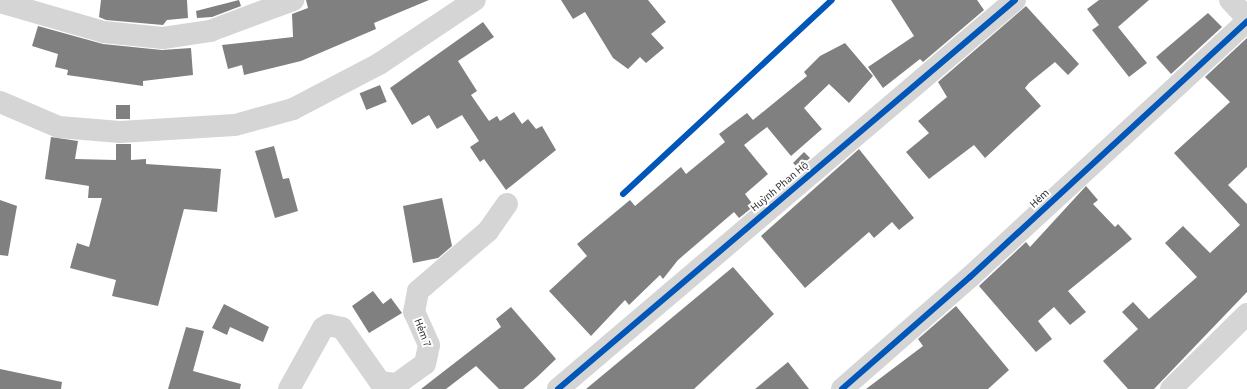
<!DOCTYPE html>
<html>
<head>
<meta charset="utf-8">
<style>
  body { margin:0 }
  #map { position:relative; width:1247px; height:389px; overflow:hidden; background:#fff; font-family:"Source Sans 3",sans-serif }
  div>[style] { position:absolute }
  .building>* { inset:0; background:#808080; transform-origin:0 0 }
  .minor>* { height:22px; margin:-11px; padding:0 11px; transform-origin:11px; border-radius:11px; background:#d5d5d5 }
  .cycleway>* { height:6px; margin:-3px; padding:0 3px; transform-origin:3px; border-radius:3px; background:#0057b8 }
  span { translate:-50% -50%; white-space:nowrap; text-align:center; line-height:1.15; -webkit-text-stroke:4px #fff; paint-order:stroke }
  .street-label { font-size:11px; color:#313131 }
</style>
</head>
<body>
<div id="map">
  <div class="building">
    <div style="clip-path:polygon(101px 0,187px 0,188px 18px,167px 20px,163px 25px,106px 20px,99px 17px)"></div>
    <div style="clip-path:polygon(239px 0,241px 6px,212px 17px,197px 18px,196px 11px)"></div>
    <div style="clip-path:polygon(306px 0,429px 0,374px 23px,376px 29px,301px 61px,244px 75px,242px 65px,228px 69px,222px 45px,293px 37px,292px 14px,308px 8px)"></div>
    <div style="clip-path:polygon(561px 0,648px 0,666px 22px,651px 34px,664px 48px,646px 63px,640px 57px,628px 69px,613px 58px,585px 12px,573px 19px)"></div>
    <div style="clip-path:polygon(891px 0,977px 0,984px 10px,923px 62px,920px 59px,883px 88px,868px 67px,914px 36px)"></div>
    <div style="clip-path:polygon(1099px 0,1149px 0,1118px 27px,1147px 63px,1129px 77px,1092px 30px,1099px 25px,1087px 9px)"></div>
    <div style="clip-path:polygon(1026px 6px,1079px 64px,1068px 75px,1055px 62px,1029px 83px,1025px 88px,1041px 106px,985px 158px,974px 145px,929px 179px,906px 152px,929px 133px,918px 121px,947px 97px,938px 82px)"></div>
    <div style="clip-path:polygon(1208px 13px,1222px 27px,1171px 74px,1156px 57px)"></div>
    <div style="clip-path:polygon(483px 22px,494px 37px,458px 61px,477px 91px,471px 95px,489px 121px,497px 116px,500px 121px,514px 112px,522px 124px,528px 119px,536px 129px,542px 126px,556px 150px,506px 190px,484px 159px,480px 162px,470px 147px,479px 141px,462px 115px,437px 129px,429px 115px,412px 125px,390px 88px)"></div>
    <div style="clip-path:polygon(38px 26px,103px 44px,162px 50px,191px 48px,193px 75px,143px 81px,143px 86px,67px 75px,68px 70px,55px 67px,58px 54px,32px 46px)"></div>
    <div style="clip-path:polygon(1247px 38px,1247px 167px,1228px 185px,1247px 204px,1247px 292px,1154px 389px,1128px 389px,1103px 361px,1138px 329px,1122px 312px,1133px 302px,1149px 319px,1197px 277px,1165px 243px,1183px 226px,1210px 253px,1240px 225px,1174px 153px,1230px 102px,1205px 77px)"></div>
    <div style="clip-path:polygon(845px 43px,873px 76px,849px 103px,829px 84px,804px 108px,822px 129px,791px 156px,767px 127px,744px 145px,768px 174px,745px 194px,754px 206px,739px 218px,734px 212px,678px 260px,663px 279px,660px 275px,629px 305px,625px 300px,591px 336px,549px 291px,587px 256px,577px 244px,630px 200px,635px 206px,681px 167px,686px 174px,725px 142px,719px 134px,747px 113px,753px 120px,807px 76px,804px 72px,820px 56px)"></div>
    <div style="left:380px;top:85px;width:18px;height:22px;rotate:68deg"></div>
    <div style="left:116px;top:105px;width:14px;height:14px"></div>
    <div style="clip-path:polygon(51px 137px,78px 141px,75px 159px,116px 160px,116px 144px,131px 144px,131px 160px,146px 159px,146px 164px,221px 169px,217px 212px,184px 209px,158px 306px,112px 296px,116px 280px,70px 268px,77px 243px,89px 247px,102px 198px,88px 198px,89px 186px,45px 179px)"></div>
    <div style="clip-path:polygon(274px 146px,283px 179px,289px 178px,298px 211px,275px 218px,255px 151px)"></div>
    <div style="clip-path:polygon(859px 149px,914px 218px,899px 230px,892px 222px,874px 238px,869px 232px,805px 288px,761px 236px)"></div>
    <div style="clip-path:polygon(804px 152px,810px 158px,798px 168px,793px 163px)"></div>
    <div style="clip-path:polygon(1086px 186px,1098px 200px,1093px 204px,1115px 227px,1118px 224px,1132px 239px,1068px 291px,1086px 312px,1070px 325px,1054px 307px,1038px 321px,1052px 339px,1036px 352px,979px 286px,1026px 242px,1030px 247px)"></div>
    <div style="clip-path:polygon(442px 198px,452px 246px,438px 258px,413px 263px,403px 206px)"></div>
    <div style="clip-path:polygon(0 200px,17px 206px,8px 256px,0 255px)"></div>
    <div style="clip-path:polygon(733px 267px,774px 314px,694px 389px,586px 389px)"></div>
    <div style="clip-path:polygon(373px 291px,383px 304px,391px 298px,402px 313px,369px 333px,352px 306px)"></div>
    <div style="clip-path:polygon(224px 304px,269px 327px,263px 342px,230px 327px,227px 335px,212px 328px)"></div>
    <div style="clip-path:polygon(956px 306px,1009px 370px,988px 389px,866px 389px,923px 346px,918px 339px)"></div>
    <div style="clip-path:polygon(511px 307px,556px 359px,536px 378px,523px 389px,499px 389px,476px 366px,446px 389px,421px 389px,501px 327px,496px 319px)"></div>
    <div style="clip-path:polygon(186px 327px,204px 331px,193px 371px,241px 384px,240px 389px,168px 389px)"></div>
    <div style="clip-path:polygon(788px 362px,809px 389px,755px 389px)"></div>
    <div style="clip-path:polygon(0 369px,62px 382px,61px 389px,0 389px)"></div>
  </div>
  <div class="minor">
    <div style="left:1230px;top:0;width:25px;rotate:47deg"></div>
    <div style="left:0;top:2px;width:108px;rotate:16.1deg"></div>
    <div style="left:104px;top:32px;width:59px;rotate:5.8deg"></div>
    <div style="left:163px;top:38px;width:48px;rotate:-8.5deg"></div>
    <div style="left:210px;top:31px;width:89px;rotate:-20.5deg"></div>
    <div style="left:0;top:102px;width:64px;rotate:23deg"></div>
    <div style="left:59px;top:127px;width:61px;rotate:4.7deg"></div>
    <div style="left:120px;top:132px;width:115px;rotate:-3.5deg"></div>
    <div style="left:235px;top:125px;width:60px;rotate:-15.4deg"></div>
    <div style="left:293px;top:109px;width:97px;rotate:-27.6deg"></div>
    <div style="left:379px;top:64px;width:115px;rotate:-33.7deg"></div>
    <div style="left:289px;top:389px;width:70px;rotate:-60.9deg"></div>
    <div style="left:323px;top:328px;width:6px;rotate:-31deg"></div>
    <div style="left:328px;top:325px;width:14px;rotate:12deg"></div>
    <div style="left:342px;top:328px;width:66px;rotate:54.9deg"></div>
    <div style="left:380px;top:382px;width:17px;rotate:7deg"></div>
    <div style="left:397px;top:384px;width:34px;rotate:-36deg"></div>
    <div style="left:425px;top:364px;width:19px;rotate:-78deg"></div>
    <div style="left:429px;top:345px;width:36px;rotate:-114deg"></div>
    <div style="left:414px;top:312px;width:21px;rotate:-79deg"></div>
    <div style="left:418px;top:291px;width:92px;rotate:-40.6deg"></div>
    <div style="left:488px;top:231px;width:33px;rotate:-55deg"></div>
    <div style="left:558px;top:389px;width:600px;rotate:-40.4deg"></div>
    <div style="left:842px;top:389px;width:170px;rotate:-41.2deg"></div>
    <div style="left:970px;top:277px;width:377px;rotate:-42.7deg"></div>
    <div style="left:1171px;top:389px;width:107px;rotate:-44.6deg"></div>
  </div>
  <div class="cycleway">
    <div style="left:623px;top:194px;width:285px;rotate:-42.9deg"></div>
    <div style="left:558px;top:389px;width:600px;rotate:-40.4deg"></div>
    <div style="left:842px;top:389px;width:170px;rotate:-41.2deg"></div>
    <div style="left:970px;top:277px;width:377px;rotate:-42.7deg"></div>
  </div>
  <div class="street-label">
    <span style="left:780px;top:187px;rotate:-40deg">Huỳnh Phan Hộ</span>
    <span style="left:1040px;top:199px;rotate:-43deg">Hẻm</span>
    <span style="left:422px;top:333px;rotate:69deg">Hẻm 7</span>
  </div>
</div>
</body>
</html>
